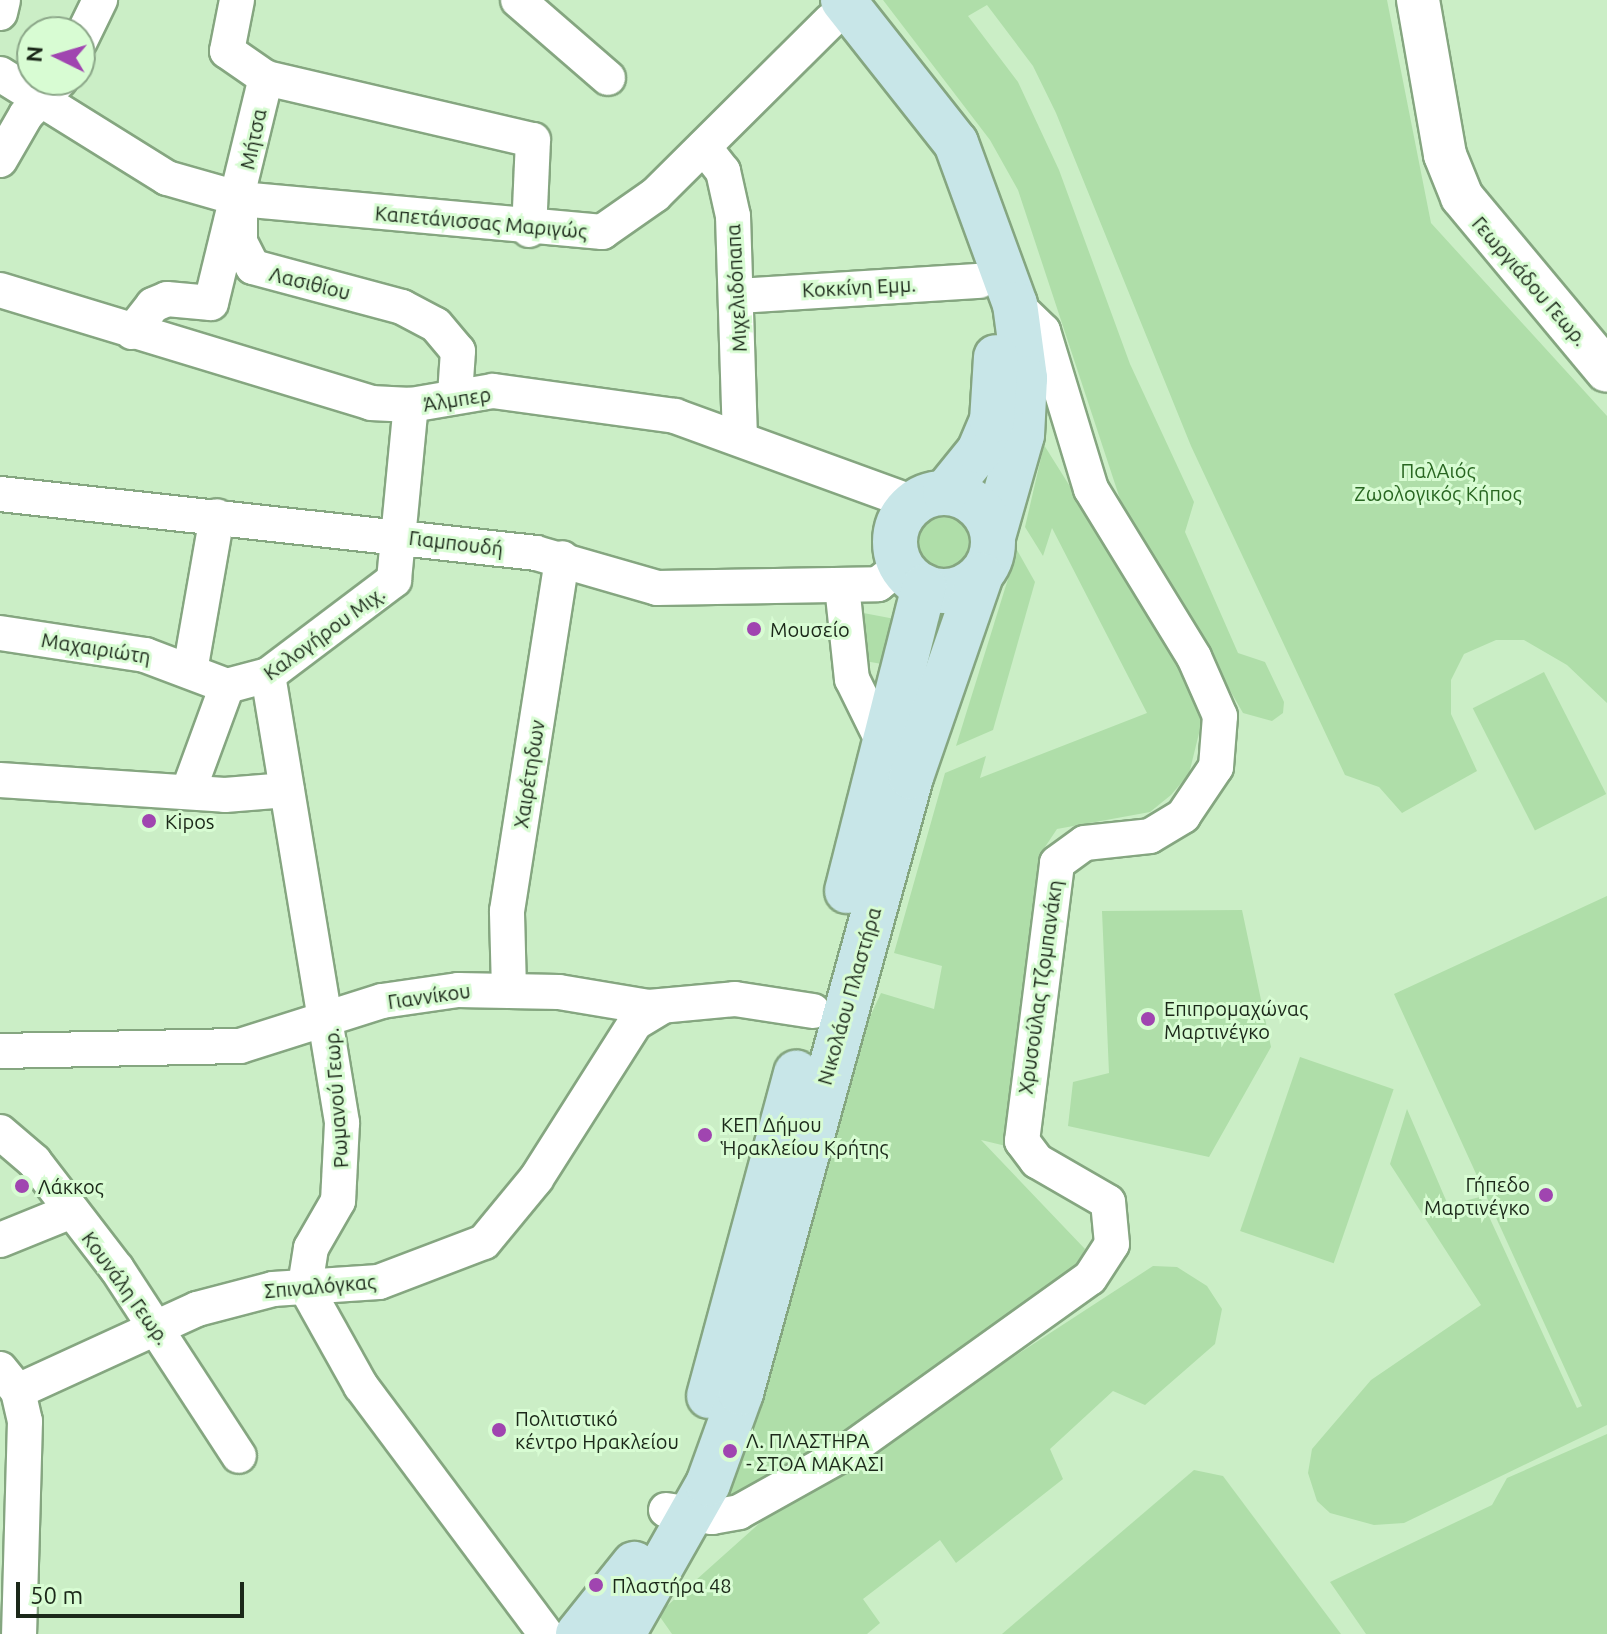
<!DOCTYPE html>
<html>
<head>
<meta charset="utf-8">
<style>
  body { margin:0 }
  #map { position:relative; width:1607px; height:1634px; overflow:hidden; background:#cbeec6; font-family:Ubuntu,sans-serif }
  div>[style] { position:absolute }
  .green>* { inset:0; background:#afdea9; transform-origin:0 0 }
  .round { border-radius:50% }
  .roads { filter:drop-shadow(2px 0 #85a680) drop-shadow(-2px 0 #85a680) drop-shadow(0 2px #85a680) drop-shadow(0 -2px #85a680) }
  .minor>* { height:34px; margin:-17px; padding:0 17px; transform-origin:17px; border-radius:17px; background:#fff }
  .tertiary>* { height:42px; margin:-21px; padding:0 21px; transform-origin:21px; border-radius:21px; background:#fff }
  .secondary>* { height:44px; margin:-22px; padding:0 22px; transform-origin:22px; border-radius:22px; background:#c8e6e8 }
  .secondary>.ring { margin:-22px; padding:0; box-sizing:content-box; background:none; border:44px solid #c8e6e8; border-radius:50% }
  .dots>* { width:22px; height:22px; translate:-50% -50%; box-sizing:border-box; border:4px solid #d8fcd3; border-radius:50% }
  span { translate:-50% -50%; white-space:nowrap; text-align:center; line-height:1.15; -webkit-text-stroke:6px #d8fcd3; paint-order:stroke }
  .street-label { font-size:20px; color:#1b2819 }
  .park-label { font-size:20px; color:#286621 }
  .poi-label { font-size:20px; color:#1b2819 }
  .left { translate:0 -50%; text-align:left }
  .right { translate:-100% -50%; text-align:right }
  .north { position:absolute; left:16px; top:16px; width:80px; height:80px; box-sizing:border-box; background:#d8fcd3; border:2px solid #8ca789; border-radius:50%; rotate:275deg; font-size:22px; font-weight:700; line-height:32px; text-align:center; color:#1b2819 }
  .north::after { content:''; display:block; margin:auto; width:28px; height:36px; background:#a045b0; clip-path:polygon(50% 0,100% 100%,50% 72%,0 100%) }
  .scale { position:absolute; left:16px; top:1582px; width:228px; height:36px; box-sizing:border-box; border:4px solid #1b2819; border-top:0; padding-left:10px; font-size:24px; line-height:28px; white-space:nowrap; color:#1b2819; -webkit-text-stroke:6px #d8fcd3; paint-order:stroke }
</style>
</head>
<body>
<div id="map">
  <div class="green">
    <div style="clip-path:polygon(883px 0,1387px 0,1431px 223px,1607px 416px,1607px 703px,1567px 665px,1524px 640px,1496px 640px,1464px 654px,1451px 680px,1451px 714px,1477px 771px,1402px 813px,1379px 787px,1345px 775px,1191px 446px,1056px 113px,1033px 66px,987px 5px,968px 16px,1018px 82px,1059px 170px,1130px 364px,1194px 502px,1185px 532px,1238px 653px,1265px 662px,1284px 702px,1283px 713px,1272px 721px,1243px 713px,1120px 499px,1018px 190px,990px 140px)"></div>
    <div style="clip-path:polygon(1044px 445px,1180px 662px,1202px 721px,1189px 774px,1171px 795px,1150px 812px,1057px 829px,1041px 853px,1006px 1146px,981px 1140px,1085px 1249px,1073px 1271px,901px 1403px,724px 1502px,853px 1053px,881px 993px,934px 1009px,942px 966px,894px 953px,945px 773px,986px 756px,980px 778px,1147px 713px,1052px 528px,1043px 556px,1025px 527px)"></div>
    <div class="round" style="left:919px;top:517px;width:50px;height:50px"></div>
    <div style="clip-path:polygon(1017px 550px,1035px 582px,993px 730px,956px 746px)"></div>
    <div style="clip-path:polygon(858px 612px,895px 619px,893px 666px,865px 661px)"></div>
    <div style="left:1544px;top:672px;width:137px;height:80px;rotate:63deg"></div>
    <div style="clip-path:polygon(1607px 896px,1607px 1425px,1404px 1523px,1374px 1525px,1330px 1513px,1317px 1501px,1308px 1473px,1312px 1449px,1371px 1380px,1481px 1305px,1390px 1164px,1407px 1109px,1448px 1205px,1480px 1197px,1577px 1408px,1582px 1406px,1394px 994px)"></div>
    <div style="clip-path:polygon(1242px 910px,1271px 1047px,1209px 1157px,1068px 1126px,1073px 1082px,1109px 1073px,1102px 911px)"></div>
    <div style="left:1300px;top:1057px;width:99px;height:184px;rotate:19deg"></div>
    <div style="clip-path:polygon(1153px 1266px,1177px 1267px,1207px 1286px,1222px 1309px,1215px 1344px,1145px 1405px,1113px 1391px,1050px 1449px,1063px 1479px,956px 1563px,940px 1540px,863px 1599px,880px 1623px,867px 1634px,672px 1634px,658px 1614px,762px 1521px)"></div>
    <div style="clip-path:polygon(1607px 1434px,1607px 1634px,1366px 1634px,1330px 1582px,1492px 1505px,1507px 1478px)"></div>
    <div style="clip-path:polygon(1194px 1470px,1223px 1476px,1341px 1634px,1002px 1634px)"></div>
  </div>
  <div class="roads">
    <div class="minor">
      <div style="left:237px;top:0;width:52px;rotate:101.1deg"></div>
      <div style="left:227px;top:51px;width:47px;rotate:34.7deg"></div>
      <div style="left:266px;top:78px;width:274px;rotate:13.1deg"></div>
      <div style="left:533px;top:140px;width:90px;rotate:92.5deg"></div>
      <div style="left:518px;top:0;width:119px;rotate:40.9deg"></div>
      <div style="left:0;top:13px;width:13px;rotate:-77deg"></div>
      <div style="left:80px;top:41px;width:46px;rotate:-64deg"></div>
      <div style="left:0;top:74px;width:197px;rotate:31.9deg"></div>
      <div style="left:167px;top:178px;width:76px;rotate:16deg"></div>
      <div style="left:240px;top:199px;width:43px;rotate:90deg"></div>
      <div style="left:240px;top:242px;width:28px;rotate:63deg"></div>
      <div style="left:253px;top:267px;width:154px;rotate:15deg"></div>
      <div style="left:402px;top:307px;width:38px;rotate:28deg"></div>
      <div style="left:436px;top:325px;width:34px;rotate:50deg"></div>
      <div style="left:458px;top:351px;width:44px;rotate:93.9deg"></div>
      <div style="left:704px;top:147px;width:31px;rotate:52deg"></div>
      <div style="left:723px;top:171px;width:46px;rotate:77.5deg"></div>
      <div style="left:733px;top:216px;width:220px;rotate:88.2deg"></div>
      <div style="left:0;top:160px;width:52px;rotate:-60deg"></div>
      <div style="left:26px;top:115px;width:49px;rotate:-45.8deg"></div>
      <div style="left:240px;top:199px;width:364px;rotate:5.2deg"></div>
      <div style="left:602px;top:232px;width:65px;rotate:-34.9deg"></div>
      <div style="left:655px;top:195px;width:247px;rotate:-44.8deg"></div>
      <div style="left:0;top:290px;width:388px;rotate:16.9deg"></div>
      <div style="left:371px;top:403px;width:40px;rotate:2.9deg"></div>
      <div style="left:411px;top:405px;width:83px;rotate:-9.7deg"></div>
      <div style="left:493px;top:391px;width:184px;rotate:7.8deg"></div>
      <div style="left:675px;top:416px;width:254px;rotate:20deg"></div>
      <div style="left:739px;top:296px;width:241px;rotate:-3.6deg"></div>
      <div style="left:132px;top:332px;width:34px;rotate:-52deg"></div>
      <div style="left:153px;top:305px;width:15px;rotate:-23deg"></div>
      <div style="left:167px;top:299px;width:44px;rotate:5.2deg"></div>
      <div style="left:211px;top:303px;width:232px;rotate:-76.3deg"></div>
      <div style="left:0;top:494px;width:539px;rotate:6.28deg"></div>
      <div style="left:536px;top:553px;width:126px;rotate:16.1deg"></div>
      <div style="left:657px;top:588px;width:221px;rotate:-1deg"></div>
      <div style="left:878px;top:584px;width:29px;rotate:-38deg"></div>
      <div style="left:842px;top:586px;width:94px;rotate:83.9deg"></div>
      <div style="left:852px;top:679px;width:77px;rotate:63.8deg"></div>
      <div style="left:0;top:633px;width:147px;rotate:8.6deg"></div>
      <div style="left:145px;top:655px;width:88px;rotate:20.7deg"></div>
      <div style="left:190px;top:671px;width:157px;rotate:-80.1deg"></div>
      <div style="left:268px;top:675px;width:454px;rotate:80.6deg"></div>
      <div style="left:342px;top:1123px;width:78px;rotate:92.9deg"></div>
      <div style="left:338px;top:1201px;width:54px;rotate:119.9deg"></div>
      <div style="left:311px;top:1248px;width:38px;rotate:99deg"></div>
      <div style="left:305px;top:1286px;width:115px;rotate:60.8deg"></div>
      <div style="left:361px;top:1386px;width:309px;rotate:53.3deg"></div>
      <div style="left:0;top:780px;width:225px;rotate:3.8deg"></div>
      <div style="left:225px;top:795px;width:62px;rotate:-4.6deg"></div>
      <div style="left:188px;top:792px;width:113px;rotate:-69.8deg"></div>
      <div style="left:227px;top:686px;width:42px;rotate:-15deg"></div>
      <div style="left:268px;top:675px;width:158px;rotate:-37deg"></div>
      <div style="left:394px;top:580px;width:176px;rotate:-84.5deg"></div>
      <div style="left:509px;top:990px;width:79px;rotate:-91.5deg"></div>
      <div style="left:507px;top:911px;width:357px;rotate:-81.1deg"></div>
      <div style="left:0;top:1051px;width:240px;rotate:-1.2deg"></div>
      <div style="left:240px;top:1046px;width:149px;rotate:-17.6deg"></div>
      <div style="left:382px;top:1001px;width:77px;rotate:-8.2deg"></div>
      <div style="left:458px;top:990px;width:101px;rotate:1.1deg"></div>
      <div style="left:559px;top:992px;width:91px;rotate:9.5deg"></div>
      <div style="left:649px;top:1007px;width:86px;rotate:-5.3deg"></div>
      <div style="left:735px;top:999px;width:79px;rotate:8.7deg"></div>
      <div style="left:0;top:1132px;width:45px;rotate:40.5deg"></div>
      <div style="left:34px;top:1161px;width:136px;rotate:52.5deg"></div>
      <div style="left:117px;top:1269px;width:223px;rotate:56.9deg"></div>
      <div style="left:0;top:1240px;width:74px;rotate:-22.1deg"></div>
      <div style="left:0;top:1369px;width:28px;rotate:51deg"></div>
      <div style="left:18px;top:1391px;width:31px;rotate:77deg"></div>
      <div style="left:25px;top:1421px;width:213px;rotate:91.6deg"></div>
      <div style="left:18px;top:1391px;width:197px;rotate:-24.6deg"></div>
      <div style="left:197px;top:1309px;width:79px;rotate:-14.7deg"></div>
      <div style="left:273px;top:1289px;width:106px;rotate:-3.8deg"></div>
      <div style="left:379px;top:1282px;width:112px;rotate:-20.9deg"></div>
      <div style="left:484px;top:1242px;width:82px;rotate:-50.5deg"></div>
      <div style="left:536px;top:1179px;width:185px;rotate:-57.6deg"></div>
      <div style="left:635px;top:1023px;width:31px;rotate:-31deg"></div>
      <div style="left:666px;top:1510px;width:47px;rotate:8.7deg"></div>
      <div style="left:712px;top:1517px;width:27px;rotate:-10deg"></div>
      <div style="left:739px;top:1512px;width:125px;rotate:-29.2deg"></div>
      <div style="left:848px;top:1451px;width:297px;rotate:-35.6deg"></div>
      <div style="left:1090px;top:1278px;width:40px;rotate:-57.1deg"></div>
      <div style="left:1112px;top:1244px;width:42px;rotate:-95.4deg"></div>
      <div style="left:1108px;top:1202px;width:82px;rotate:-150deg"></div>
      <div style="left:1037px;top:1161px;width:25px;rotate:-127deg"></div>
      <div style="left:1022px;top:1141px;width:280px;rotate:-82.8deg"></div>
      <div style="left:1057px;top:863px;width:34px;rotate:-36deg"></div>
      <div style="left:1085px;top:843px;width:65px;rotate:-6.1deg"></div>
      <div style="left:1150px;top:836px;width:39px;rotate:-31deg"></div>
      <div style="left:1183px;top:816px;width:59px;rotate:-56deg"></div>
      <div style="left:1216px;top:767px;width:51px;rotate:-85.5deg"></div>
      <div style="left:1220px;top:716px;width:64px;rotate:-113.8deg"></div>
      <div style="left:1194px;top:657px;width:197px;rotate:-121.5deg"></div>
      <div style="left:1091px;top:489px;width:165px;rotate:-106.9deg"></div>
      <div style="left:1043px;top:331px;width:39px;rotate:-136deg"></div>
    </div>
    <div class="tertiary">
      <div style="left:1418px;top:0;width:157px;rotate:80.1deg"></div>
      <div style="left:1445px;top:155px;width:45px;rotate:68deg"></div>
      <div style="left:1462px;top:197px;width:226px;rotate:50.2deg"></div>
    </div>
    <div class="secondary">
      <div style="left:843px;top:0;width:182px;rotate:51.7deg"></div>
      <div style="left:956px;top:143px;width:171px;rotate:69.9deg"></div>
      <div style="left:1015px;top:304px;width:75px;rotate:82.3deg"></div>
      <div style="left:1025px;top:378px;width:57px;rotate:93deg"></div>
      <div style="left:1022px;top:435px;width:106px;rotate:105.9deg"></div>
      <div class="ring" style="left:895px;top:493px;width:54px;height:54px"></div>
      <div style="left:945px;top:493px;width:54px;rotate:-51deg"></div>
      <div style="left:979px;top:451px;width:33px;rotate:-67deg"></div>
      <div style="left:992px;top:421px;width:64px;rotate:-86.4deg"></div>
      <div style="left:847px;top:891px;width:314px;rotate:-75.8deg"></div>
      <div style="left:709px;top:1396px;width:335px;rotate:-74.9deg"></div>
      <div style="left:578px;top:1634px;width:90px;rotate:-51.3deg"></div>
      <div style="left:623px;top:1634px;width:172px;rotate:-60.5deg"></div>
      <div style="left:708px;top:1484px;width:97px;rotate:-70.1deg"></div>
      <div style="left:741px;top:1393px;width:639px;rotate:-74.57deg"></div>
      <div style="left:911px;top:777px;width:214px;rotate:-70.9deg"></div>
    </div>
  </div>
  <div class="dots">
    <div style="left:754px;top:629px;background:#a045b0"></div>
    <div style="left:149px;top:821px;background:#a045b0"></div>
    <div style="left:1148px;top:1019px;background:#a045b0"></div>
    <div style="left:705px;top:1135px;background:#a045b0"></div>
    <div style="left:22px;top:1186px;background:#a045b0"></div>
    <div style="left:1546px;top:1195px;background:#a045b0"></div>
    <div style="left:499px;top:1430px;background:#a045b0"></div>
    <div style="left:730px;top:1451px;background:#a045b0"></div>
    <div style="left:596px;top:1585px;background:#a045b0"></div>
  </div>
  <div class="street-label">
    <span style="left:253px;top:139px;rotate:-78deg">Μήτσα</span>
    <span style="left:481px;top:222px;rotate:5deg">Καπετάνισσας Μαριγώς</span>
    <span style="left:1530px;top:281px;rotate:49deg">Γεωργιάδου Γεωρ.</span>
    <span style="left:310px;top:283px;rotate:14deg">Λασιθίου</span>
    <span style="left:859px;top:287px;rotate:-3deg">Κοκκίνη Εμμ.</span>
    <span style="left:736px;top:288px;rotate:-93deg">Μιχελιδόπαπα</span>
    <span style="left:457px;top:399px;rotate:-9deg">Άλμπερ</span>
    <span style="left:456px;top:543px;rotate:7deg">Γιαμπουδή</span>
    <span style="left:324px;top:633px;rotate:-36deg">Καλογήρου Μιχ.</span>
    <span style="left:96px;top:648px;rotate:9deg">Μαχαιριώτη</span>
    <span style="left:529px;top:774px;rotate:-81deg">Χαιρέτηδων</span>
    <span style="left:1040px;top:987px;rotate:-82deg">Χρυσούλας Τζομπανάκη</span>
    <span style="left:429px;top:996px;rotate:-8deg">Γιαννίκου</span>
    <span style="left:849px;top:996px;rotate:-74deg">Νικολάου Πλαστήρα</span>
    <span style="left:336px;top:1098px;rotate:-94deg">Ρωμανού Γεωρ.</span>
    <span style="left:320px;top:1286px;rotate:-5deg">Σπιναλόγκας</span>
    <span style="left:126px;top:1288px;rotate:54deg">Κουνάλη Γεωρ.</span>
  </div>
  <div class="park-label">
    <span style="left:1438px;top:482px">ΠαλΑιός<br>Ζωολογικός Κήπος</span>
  </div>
  <div class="poi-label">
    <span class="left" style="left:770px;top:629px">Μουσείο</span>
    <span class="left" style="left:165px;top:821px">Kipos</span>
    <span class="left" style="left:1164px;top:1020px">Επιπρομαχώνας<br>Μαρτινέγκο</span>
    <span class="left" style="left:721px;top:1136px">ΚΕΠ Δήμου<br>Ἡρακλείου Κρήτης</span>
    <span class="right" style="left:1530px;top:1196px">Γήπεδο<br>Μαρτινέγκο</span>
    <span class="left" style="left:38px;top:1186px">Λάκκος</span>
    <span class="left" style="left:515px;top:1430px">Πολιτιστικό<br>κέντρο Ηρακλείου</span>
    <span class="left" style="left:746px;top:1452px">Λ. ΠΛΑΣΤΗΡΑ<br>- ΣΤΟΑ ΜΑΚΑΣΙ</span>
    <span class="left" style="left:612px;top:1585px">Πλαστήρα 48</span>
  </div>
  <div class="north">N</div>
  <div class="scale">50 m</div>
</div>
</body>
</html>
